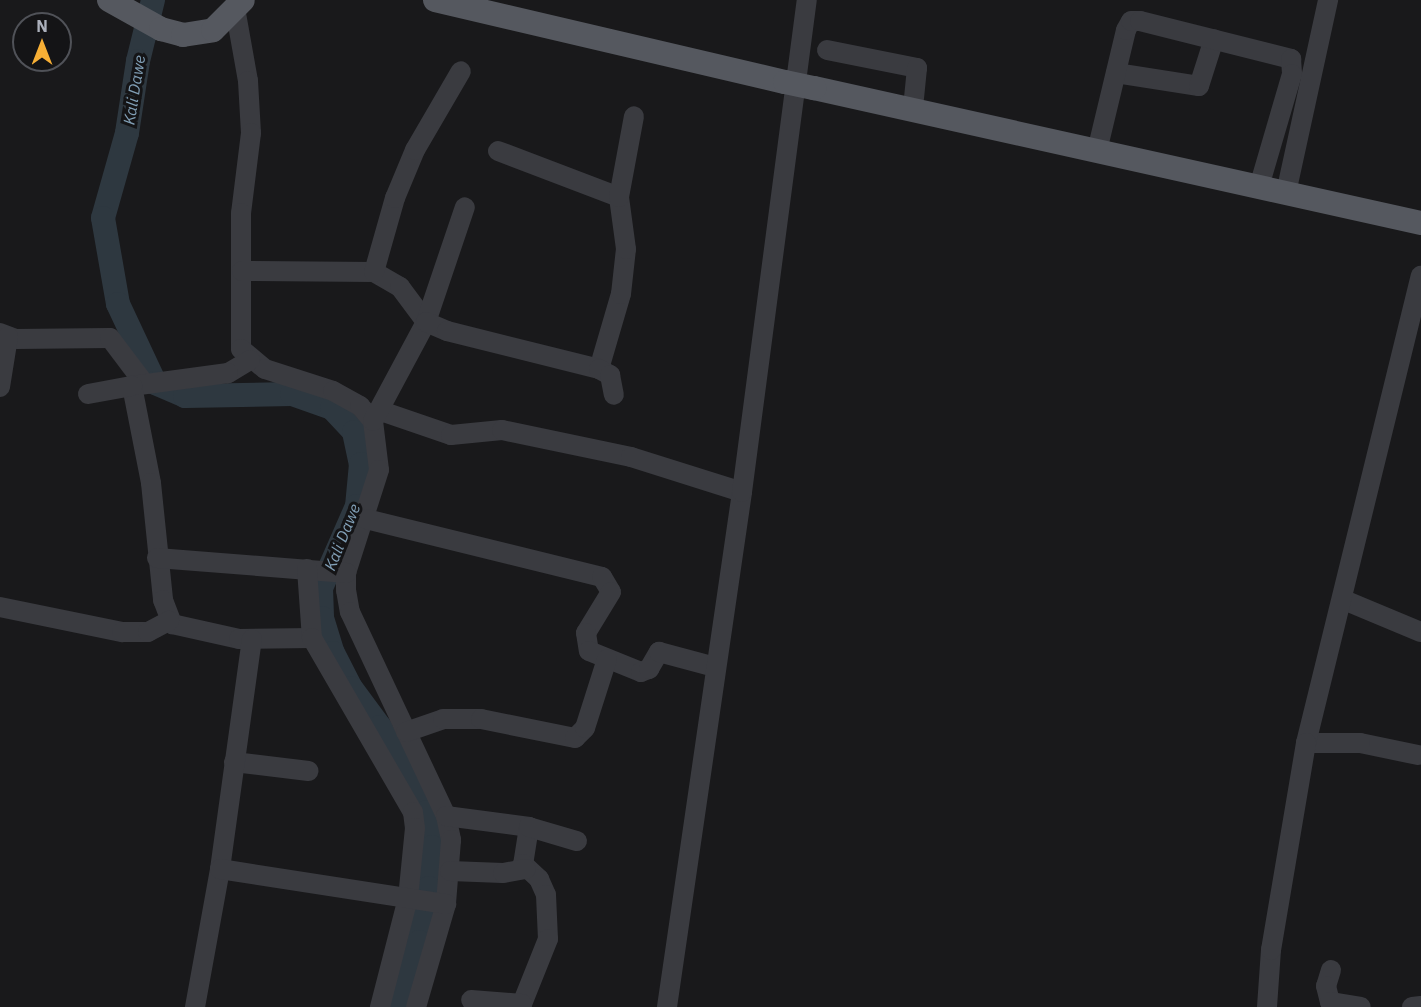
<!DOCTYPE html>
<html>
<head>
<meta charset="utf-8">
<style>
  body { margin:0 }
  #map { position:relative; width:1421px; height:1007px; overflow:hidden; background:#19191b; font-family:"IBM Plex Sans",sans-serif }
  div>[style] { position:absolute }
  .river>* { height:24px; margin:-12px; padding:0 12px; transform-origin:12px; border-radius:12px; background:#2e3840 }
  .minor>* { height:20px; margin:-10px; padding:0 10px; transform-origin:10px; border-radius:10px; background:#3a3b40 }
  .major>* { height:24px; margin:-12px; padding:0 12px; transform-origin:12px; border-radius:12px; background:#55585f }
  .major-bridge>* { height:24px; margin:-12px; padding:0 12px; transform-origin:12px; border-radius:12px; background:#55585f }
  span { translate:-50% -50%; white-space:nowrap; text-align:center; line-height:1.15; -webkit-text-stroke:6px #141416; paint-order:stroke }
  .water-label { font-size:16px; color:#819fb6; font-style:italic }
  .north { position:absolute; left:12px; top:12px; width:60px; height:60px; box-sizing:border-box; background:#141416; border:2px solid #505258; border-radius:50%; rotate:0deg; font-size:16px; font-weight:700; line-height:24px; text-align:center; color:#abb0bb }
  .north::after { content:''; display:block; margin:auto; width:21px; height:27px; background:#f7af35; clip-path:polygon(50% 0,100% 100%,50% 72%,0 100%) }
</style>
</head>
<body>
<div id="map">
  <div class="river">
    <div style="left:153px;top:0;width:63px;rotate:103.8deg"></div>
    <div style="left:138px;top:61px;width:73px;rotate:98.7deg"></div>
    <div style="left:127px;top:133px;width:88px;rotate:105.8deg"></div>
    <div style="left:103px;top:218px;width:87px;rotate:80.1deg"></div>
    <div style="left:118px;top:304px;width:87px;rotate:64.9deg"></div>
    <div style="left:155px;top:383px;width:33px;rotate:23deg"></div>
    <div style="left:185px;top:396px;width:107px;rotate:-1.1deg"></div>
    <div style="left:292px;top:394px;width:42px;rotate:19.3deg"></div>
    <div style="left:332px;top:408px;width:33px;rotate:47deg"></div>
    <div style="left:354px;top:432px;width:33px;rotate:78deg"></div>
    <div style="left:361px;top:464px;width:42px;rotate:95.4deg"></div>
    <div style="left:357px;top:506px;width:90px;rotate:113.7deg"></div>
    <div style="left:321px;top:588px;width:30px;rotate:88deg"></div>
    <div style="left:322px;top:618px;width:37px;rotate:73deg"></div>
    <div style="left:333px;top:653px;width:39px;rotate:63deg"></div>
    <div style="left:351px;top:688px;width:49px;rotate:53.4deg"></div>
    <div style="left:380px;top:727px;width:97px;rotate:61.6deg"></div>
    <div style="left:426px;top:812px;width:36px;rotate:80deg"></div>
    <div style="left:432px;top:847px;width:41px;rotate:94.2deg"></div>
    <div style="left:429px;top:888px;width:55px;rotate:100.5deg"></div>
    <div style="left:419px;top:942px;width:68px;rotate:107.1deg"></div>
  </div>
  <div class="minor">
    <div style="left:235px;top:8px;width:74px;rotate:79.9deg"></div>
    <div style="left:248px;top:81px;width:52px;rotate:86.7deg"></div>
    <div style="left:251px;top:133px;width:81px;rotate:97.1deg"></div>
    <div style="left:241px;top:213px;width:136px;rotate:90deg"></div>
    <div style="left:241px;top:349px;width:31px;rotate:40deg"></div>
    <div style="left:265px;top:369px;width:71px;rotate:17.9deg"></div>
    <div style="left:333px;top:391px;width:31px;rotate:29deg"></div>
    <div style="left:360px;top:406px;width:20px;rotate:49deg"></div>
    <div style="left:373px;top:421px;width:49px;rotate:83deg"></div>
    <div style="left:379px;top:470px;width:108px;rotate:107.8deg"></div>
    <div style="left:346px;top:573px;width:17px;rotate:90deg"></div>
    <div style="left:346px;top:590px;width:22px;rotate:80deg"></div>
    <div style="left:350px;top:612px;width:225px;rotate:64.8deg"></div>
    <div style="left:446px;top:816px;width:25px;rotate:78deg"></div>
    <div style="left:451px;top:840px;width:64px;rotate:94.5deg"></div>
    <div style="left:446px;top:904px;width:107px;rotate:106.2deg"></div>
    <div style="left:827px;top:50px;width:92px;rotate:11.3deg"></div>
    <div style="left:917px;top:68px;width:40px;rotate:95.7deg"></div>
    <div style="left:1116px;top:73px;width:84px;rotate:8.9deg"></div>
    <div style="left:1199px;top:86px;width:49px;rotate:-72.3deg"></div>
    <div style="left:498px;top:151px;width:129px;rotate:20.8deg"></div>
    <div style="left:1097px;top:151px;width:124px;rotate:-76.5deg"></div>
    <div style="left:1126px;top:30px;width:10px;rotate:-61deg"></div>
    <div style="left:1131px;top:21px;width:9px"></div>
    <div style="left:1140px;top:21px;width:156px;rotate:14.1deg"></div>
    <div style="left:1291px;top:59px;width:15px;rotate:86deg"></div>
    <div style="left:1292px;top:74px;width:118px;rotate:106.3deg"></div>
    <div style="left:1286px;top:193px;width:198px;rotate:-77.7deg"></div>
    <div style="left:242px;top:271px;width:132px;rotate:0.4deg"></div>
    <div style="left:374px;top:272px;width:30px;rotate:30deg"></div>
    <div style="left:400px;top:287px;width:44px;rotate:53.4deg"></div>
    <div style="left:374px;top:272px;width:77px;rotate:-74.2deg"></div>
    <div style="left:395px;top:198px;width:52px;rotate:-67.4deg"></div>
    <div style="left:415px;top:150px;width:91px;rotate:-59.8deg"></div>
    <div style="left:426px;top:322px;width:121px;rotate:-71.3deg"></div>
    <div style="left:0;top:333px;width:17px;rotate:21deg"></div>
    <div style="left:16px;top:339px;width:94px;rotate:-0.6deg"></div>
    <div style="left:110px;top:338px;width:56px;rotate:52.9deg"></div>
    <div style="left:250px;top:360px;width:26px;rotate:149deg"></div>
    <div style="left:228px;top:373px;width:97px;rotate:172.3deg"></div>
    <div style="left:132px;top:386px;width:99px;rotate:78.9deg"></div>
    <div style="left:151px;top:483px;width:118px;rotate:84.1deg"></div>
    <div style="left:163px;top:600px;width:26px;rotate:69deg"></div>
    <div style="left:172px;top:624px;width:69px;rotate:12.6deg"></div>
    <div style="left:239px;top:639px;width:73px;rotate:-0.8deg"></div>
    <div style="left:599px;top:369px;width:78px;rotate:-73.7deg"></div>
    <div style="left:621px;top:294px;width:45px;rotate:-83.7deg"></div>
    <div style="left:626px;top:249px;width:52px;rotate:-97.7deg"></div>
    <div style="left:619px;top:197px;width:82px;rotate:-79.5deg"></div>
    <div style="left:0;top:387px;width:51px;rotate:-80.9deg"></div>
    <div style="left:88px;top:394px;width:45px;rotate:-10.3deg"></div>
    <div style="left:381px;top:411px;width:74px;rotate:18.9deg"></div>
    <div style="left:451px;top:435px;width:51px;rotate:-5.6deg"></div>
    <div style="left:502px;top:430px;width:132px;rotate:11.8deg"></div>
    <div style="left:631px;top:457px;width:116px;rotate:17.5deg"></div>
    <div style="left:373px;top:421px;width:112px;rotate:-61.8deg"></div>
    <div style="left:426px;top:322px;width:23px;rotate:23deg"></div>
    <div style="left:447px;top:331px;width:157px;rotate:14deg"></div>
    <div style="left:599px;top:369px;width:13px;rotate:29deg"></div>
    <div style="left:610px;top:375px;width:20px;rotate:79deg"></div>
    <div style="left:366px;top:519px;width:243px;rotate:13.8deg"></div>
    <div style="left:602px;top:577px;width:17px;rotate:59deg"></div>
    <div style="left:611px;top:592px;width:48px;rotate:121.4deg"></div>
    <div style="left:586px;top:633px;width:18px;rotate:81deg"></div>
    <div style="left:589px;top:651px;width:56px;rotate:22deg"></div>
    <div style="left:641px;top:672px;width:9px;rotate:-21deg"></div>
    <div style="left:649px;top:669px;width:20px;rotate:-60deg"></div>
    <div style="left:659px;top:652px;width:58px;rotate:15deg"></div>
    <div style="left:157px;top:558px;width:190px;rotate:4.5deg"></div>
    <div style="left:307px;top:569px;width:69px;rotate:85.9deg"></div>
    <div style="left:312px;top:638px;width:201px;rotate:59.9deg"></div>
    <div style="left:413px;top:812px;width:16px;rotate:83deg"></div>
    <div style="left:415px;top:828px;width:70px;rotate:95.7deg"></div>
    <div style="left:408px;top:898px;width:113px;rotate:104.4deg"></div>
    <div style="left:1344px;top:600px;width:83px;rotate:22.6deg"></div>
    <div style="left:0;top:607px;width:125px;rotate:11.6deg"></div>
    <div style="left:122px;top:632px;width:26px"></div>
    <div style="left:148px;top:632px;width:24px;rotate:-28deg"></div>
    <div style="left:406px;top:732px;width:39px;rotate:-19deg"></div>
    <div style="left:443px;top:719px;width:38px"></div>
    <div style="left:481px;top:719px;width:96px;rotate:11.4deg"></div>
    <div style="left:575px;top:738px;width:14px;rotate:-45deg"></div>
    <div style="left:585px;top:728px;width:72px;rotate:-72.3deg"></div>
    <div style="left:1418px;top:755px;width:59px;rotate:-168.3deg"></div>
    <div style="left:1360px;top:743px;width:54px;rotate:180deg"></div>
    <div style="left:1306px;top:743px;width:481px;rotate:-76.2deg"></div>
    <div style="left:234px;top:762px;width:75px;rotate:6.9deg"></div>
    <div style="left:446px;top:816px;width:84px;rotate:7.5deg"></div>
    <div style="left:529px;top:827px;width:37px;rotate:99deg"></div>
    <div style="left:523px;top:864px;width:22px;rotate:43deg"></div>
    <div style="left:539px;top:879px;width:17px;rotate:66deg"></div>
    <div style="left:546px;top:895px;width:44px;rotate:87.4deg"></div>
    <div style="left:548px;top:939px;width:70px;rotate:111.8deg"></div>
    <div style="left:522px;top:1004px;width:51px;rotate:-175.5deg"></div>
    <div style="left:529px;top:827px;width:50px;rotate:16.3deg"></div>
    <div style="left:220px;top:869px;width:232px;rotate:-82.1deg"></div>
    <div style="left:450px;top:871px;width:53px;rotate:2.2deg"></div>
    <div style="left:503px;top:873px;width:23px;rotate:-10deg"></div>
    <div style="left:1331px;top:970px;width:17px;rotate:107deg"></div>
    <div style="left:1326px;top:986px;width:16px;rotate:76deg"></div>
    <div style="left:1330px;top:1002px;width:31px;rotate:9deg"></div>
    <div style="left:195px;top:1007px;width:140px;rotate:-79.7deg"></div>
    <div style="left:220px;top:869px;width:229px;rotate:8.8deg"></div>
    <div style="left:667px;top:1007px;width:520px;rotate:-81.71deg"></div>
    <div style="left:742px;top:492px;width:496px;rotate:-82.5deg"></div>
    <div style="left:1267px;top:1007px;width:57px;rotate:-86deg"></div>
    <div style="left:1271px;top:950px;width:210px;rotate:-80.4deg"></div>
    <div style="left:1412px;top:1007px;width:9px;rotate:-6deg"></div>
  </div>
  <div class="major">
    <div style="left:109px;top:0;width:60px;rotate:29.1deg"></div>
    <div style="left:161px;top:29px;width:23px;rotate:15deg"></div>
    <div style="left:183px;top:35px;width:30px;rotate:-9deg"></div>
    <div style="left:213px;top:30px;width:42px;rotate:-45deg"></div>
    <div style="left:435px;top:0;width:359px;rotate:13.2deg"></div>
    <div style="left:814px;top:88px;width:622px;rotate:12.54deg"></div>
  </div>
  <div class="major-bridge">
    <div style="left:785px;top:82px;width:30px;rotate:12deg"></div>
  </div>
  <div class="water-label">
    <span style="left:134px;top:90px;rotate:-81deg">Kali Dawe</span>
    <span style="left:342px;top:537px;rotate:-68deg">Kali Dawe</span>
  </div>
  <div class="north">N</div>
</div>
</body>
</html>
